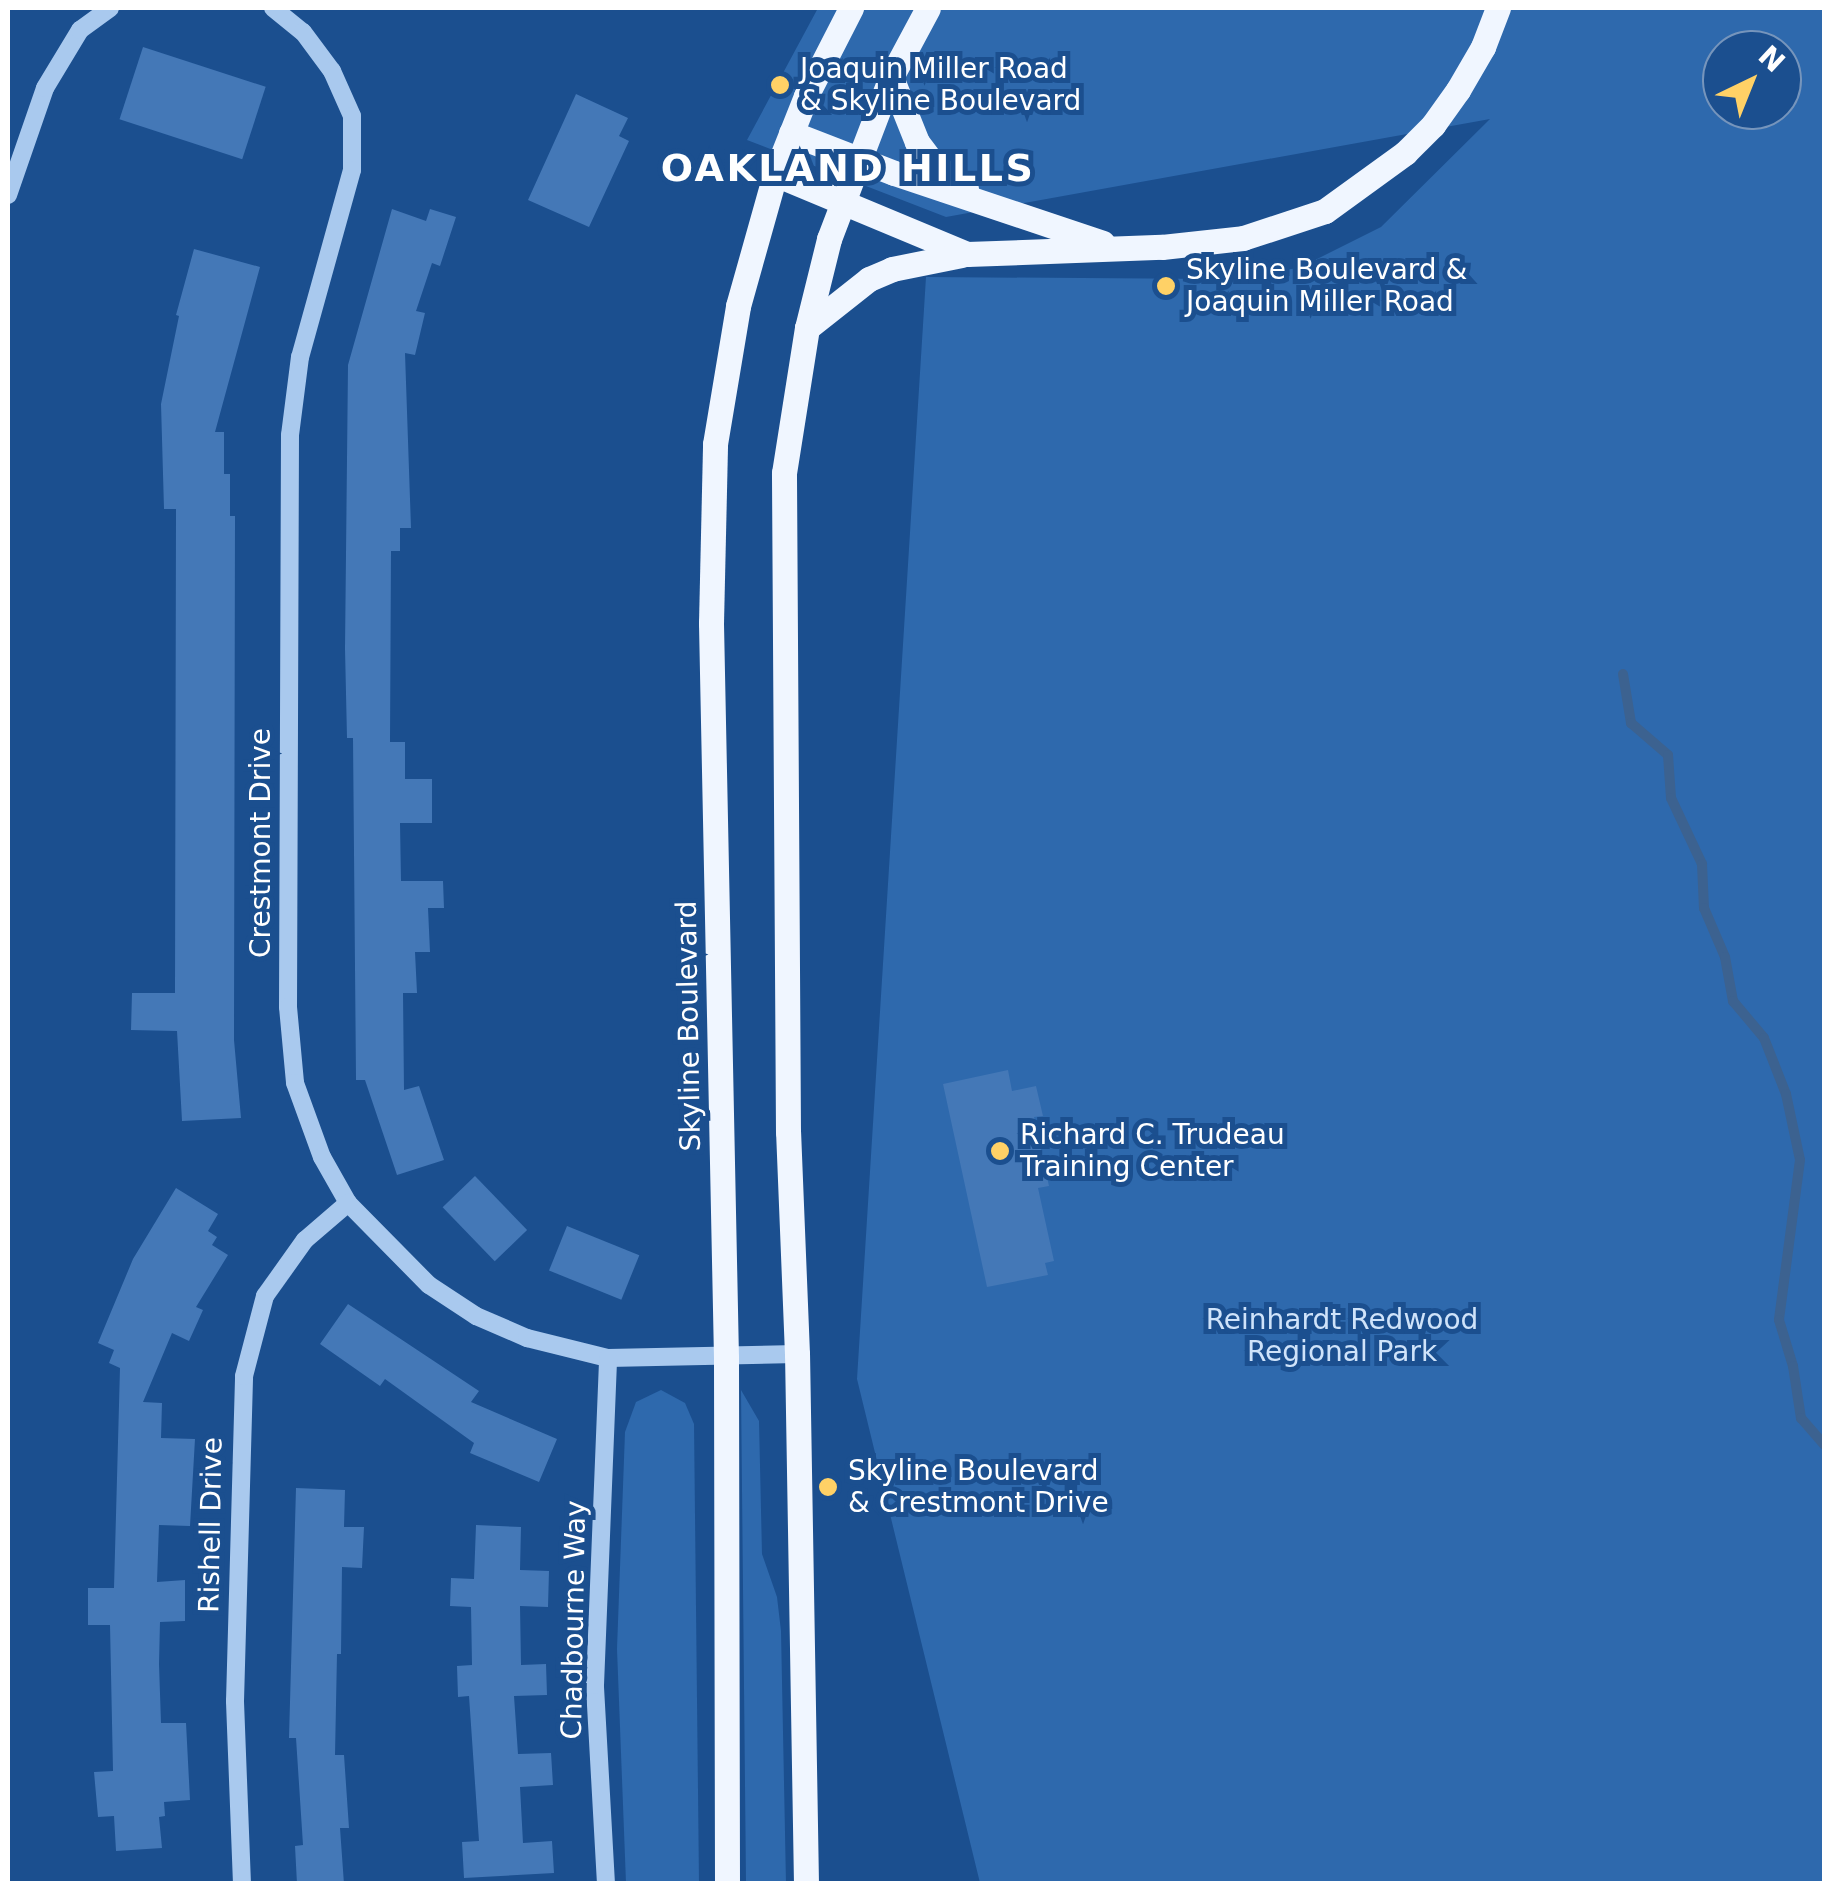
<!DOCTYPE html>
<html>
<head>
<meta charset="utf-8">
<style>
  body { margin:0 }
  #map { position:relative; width:1832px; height:1891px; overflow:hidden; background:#1b4f8f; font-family:"DejaVu Sans",sans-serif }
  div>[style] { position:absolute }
  .green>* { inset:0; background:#2e69ad }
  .stream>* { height:10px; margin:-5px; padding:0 5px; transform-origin:5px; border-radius:5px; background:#3c6290 }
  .building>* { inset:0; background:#4478b7; transform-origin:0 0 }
  .minor>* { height:18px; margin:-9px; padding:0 9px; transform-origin:9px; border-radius:9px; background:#a9c9ee }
  .major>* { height:25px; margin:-12.5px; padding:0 12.5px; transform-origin:12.5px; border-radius:12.5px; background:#f0f6ff }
  .dots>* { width:28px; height:28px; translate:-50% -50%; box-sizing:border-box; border:5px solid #1b4f8f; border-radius:50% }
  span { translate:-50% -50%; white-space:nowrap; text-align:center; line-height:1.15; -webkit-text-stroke:10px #1b4f8f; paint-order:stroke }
  .poi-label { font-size:28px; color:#fff }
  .left { translate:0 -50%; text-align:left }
  .street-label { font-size:28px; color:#fff }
  .park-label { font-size:28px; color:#cfe3fa }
  .district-label { font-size:38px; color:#fff; font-weight:700; letter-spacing:2.5px }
  .frame { position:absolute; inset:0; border:10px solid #fff; pointer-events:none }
  .north { position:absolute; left:1702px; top:30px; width:100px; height:100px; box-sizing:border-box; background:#1b4f8f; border:2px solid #7695bc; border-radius:50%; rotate:43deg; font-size:28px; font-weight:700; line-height:40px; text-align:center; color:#fff }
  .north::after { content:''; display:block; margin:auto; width:35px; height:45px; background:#ffd166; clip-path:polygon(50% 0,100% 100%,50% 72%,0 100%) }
</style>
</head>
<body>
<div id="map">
  <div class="green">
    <div style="clip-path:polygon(evenodd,818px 8px,1824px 8px,1824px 1883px,980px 1883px,857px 1379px,926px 277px,1215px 279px,1299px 268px,1381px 227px,1490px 119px,946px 217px,747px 140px,818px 8px,1722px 50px,1782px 50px,1782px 110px,1722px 110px,1722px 50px)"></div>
    <div style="clip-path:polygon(661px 1390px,685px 1403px,694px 1424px,699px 1883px,626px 1883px,617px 1649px,625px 1432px,636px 1402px)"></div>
    <div style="clip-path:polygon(741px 1390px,759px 1421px,762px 1554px,777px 1597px,781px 1631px,786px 1883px,746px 1883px)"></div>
  </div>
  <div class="stream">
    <div style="left:1623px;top:674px;width:50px;rotate:80.7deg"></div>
    <div style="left:1631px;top:723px;width:49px;rotate:40.9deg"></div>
    <div style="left:1668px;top:755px;width:43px;rotate:86deg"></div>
    <div style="left:1671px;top:798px;width:73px;rotate:64.8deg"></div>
    <div style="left:1702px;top:864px;width:44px;rotate:87.4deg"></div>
    <div style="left:1704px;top:908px;width:53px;rotate:66.8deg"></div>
    <div style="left:1725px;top:957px;width:45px;rotate:79.7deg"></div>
    <div style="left:1733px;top:1001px;width:48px;rotate:50deg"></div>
    <div style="left:1764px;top:1038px;width:60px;rotate:68.6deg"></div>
    <div style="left:1786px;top:1094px;width:67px;rotate:78deg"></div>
    <div style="left:1800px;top:1160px;width:161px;rotate:97.5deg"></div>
    <div style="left:1779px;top:1320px;width:48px;rotate:73.1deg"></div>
    <div style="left:1793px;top:1366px;width:53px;rotate:81.3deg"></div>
    <div style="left:1801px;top:1418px;width:35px;rotate:49deg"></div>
  </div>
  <div class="building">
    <div style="left:143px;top:47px;width:129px;height:76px;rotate:18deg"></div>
    <div style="clip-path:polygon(576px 94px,628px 118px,619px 136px,629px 141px,589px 227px,528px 200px)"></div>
    <div style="clip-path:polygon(392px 209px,426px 221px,430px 209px,456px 217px,440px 266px,432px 263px,416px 311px,425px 313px,415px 355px,405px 353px,411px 528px,400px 528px,400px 551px,391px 551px,390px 742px,405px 742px,405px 779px,432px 779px,432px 823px,400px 823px,401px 881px,443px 881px,444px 908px,428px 908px,430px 952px,415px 952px,417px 993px,403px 993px,404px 1090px,419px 1086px,444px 1160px,397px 1175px,365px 1080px,356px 1080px,353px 738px,347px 738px,345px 649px,348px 365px)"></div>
    <div style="clip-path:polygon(194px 249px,260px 267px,215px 432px,224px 432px,224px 474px,230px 474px,230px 516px,235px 516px,234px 1040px,241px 1118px,182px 1121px,177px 1031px,131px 1030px,132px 993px,175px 993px,176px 509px,164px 509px,161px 404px,179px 316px,176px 315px)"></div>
    <div style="clip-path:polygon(1008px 1070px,1012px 1091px,1036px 1086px,1043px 1116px,1034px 1117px,1049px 1186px,1038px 1188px,1054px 1261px,1045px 1263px,1048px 1275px,987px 1287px,943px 1084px)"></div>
    <div style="left:475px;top:1176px;width:75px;height:45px;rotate:46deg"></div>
    <div style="clip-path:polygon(176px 1188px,218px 1214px,208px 1231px,217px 1237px,212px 1245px,228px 1255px,196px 1307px,203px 1310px,189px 1341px,172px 1333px,143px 1402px,162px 1403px,161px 1438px,195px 1439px,190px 1526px,159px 1525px,157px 1582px,185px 1580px,185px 1621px,160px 1622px,159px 1664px,161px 1723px,186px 1723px,190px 1800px,164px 1802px,165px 1816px,159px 1817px,162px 1848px,116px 1851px,114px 1816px,98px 1817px,94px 1772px,113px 1771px,110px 1625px,88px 1625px,88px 1588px,114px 1588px,120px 1368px,109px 1363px,114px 1350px,98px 1343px,133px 1259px)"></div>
    <div style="left:567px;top:1226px;width:78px;height:48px;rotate:22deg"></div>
    <div style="clip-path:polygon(348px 1304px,479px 1391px,471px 1402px,557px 1439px,539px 1482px,470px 1453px,474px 1443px,385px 1379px,380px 1386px,320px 1344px)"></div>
    <div style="clip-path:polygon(296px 1488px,345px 1490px,344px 1527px,364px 1527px,362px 1568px,342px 1567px,341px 1654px,337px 1654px,335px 1755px,344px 1755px,349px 1828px,340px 1828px,344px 1884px,297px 1884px,295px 1846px,303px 1845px,296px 1738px,289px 1738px)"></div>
    <div style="clip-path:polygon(476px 1525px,521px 1527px,520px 1570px,549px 1571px,548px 1607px,520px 1606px,521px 1665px,546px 1664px,547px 1695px,514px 1696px,518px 1754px,551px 1753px,553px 1785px,520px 1787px,523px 1843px,552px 1841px,554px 1873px,464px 1878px,462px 1842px,479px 1841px,469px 1696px,458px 1697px,457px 1666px,472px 1665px,471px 1607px,450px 1606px,451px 1578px,474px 1579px)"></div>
  </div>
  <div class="minor">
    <div style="left:273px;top:8px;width:38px;rotate:39deg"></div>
    <div style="left:303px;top:32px;width:49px;rotate:53.4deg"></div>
    <div style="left:332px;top:71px;width:49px;rotate:66deg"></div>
    <div style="left:352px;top:116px;width:54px;rotate:90deg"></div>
    <div style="left:352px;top:170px;width:194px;rotate:105.5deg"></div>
    <div style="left:300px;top:357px;width:79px;rotate:97.3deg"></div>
    <div style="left:290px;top:435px;width:572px;rotate:90.2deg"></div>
    <div style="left:288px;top:1007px;width:76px;rotate:84.7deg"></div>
    <div style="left:295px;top:1083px;width:79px;rotate:70deg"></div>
    <div style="left:322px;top:1157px;width:53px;rotate:60.5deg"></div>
    <div style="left:348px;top:1203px;width:115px;rotate:45.4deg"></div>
    <div style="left:429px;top:1285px;width:56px;rotate:33.4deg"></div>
    <div style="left:476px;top:1316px;width:56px;rotate:23.3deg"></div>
    <div style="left:527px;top:1338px;width:83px;rotate:13.9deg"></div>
    <div style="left:608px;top:1358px;width:189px;rotate:-1.2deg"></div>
    <div style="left:8px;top:195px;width:113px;rotate:-70.9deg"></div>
    <div style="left:45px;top:88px;width:68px;rotate:-58.9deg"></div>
    <div style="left:80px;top:30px;width:37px;rotate:-36deg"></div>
    <div style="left:242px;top:1884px;width:183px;rotate:-92.2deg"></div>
    <div style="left:235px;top:1701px;width:325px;rotate:-88.4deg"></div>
    <div style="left:244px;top:1376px;width:83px;rotate:-75.3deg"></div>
    <div style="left:265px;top:1296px;width:69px;rotate:-54.5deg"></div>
    <div style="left:305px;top:1240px;width:57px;rotate:-40.7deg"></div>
    <div style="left:606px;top:1884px;width:199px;rotate:-93.2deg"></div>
    <div style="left:595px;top:1685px;width:327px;rotate:-87.7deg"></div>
  </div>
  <div class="major">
    <div style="left:891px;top:77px;width:70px;rotate:68.2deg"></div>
    <div style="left:917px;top:142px;width:26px;rotate:53deg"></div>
    <div style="left:933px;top:163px;width:42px;rotate:38.2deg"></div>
    <div style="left:791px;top:133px;width:110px;rotate:21.2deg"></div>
    <div style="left:894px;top:173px;width:220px;rotate:18.5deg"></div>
    <div style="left:775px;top:174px;width:208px;rotate:22.6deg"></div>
    <div style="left:967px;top:254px;width:195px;rotate:-2.1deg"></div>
    <div style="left:1162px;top:247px;width:81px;rotate:-6.3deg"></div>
    <div style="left:1243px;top:238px;width:86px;rotate:-18.2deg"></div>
    <div style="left:1325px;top:211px;width:99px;rotate:-35.9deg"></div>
    <div style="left:1405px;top:153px;width:40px;rotate:-45deg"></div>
    <div style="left:1433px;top:125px;width:43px;rotate:-54.5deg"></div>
    <div style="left:1458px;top:90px;width:50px;rotate:-59.8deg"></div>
    <div style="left:1483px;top:47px;width:42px;rotate:-69deg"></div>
    <div style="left:807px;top:328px;width:79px;rotate:-38.3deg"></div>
    <div style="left:869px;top:279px;width:25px;rotate:-23deg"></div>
    <div style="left:892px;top:269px;width:71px;rotate:-11.3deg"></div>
    <div style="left:727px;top:1884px;width:526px;rotate:-90.11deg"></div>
    <div style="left:726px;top:1358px;width:735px;rotate:-91.17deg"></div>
    <div style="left:711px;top:623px;width:179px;rotate:-88.7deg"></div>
    <div style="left:715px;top:444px;width:140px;rotate:-80.5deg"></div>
    <div style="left:738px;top:306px;width:137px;rotate:-74.3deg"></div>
    <div style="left:775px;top:174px;width:84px;rotate:-68.3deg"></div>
    <div style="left:806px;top:96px;width:99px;rotate:-62.9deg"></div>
    <div style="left:806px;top:1884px;width:530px;rotate:-90.97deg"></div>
    <div style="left:797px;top:1354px;width:222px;rotate:-92.3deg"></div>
    <div style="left:788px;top:1132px;width:659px;rotate:-90.35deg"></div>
    <div style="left:784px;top:473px;width:147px;rotate:-81deg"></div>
    <div style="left:807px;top:328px;width:92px;rotate:-76.1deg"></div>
    <div style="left:829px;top:239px;width:173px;rotate:-69.1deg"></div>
    <div style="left:891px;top:77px;width:78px;rotate:-61.8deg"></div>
  </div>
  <div class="dots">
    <div style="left:780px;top:85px;background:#ffd166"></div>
    <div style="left:1166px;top:286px;background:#ffd166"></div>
    <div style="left:1000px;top:1151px;background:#ffd166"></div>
    <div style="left:828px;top:1487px;background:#ffd166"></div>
  </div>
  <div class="poi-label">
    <span class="left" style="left:800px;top:85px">Joaquin Miller Road<br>&amp; Skyline Boulevard</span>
    <span class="left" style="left:1186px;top:286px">Skyline Boulevard &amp;<br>Joaquin Miller Road</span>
    <span class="left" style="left:1020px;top:1151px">Richard C. Trudeau<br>Training Center</span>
    <span class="left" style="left:848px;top:1487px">Skyline Boulevard<br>&amp; Crestmont Drive</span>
  </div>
  <div class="street-label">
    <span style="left:261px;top:843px;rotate:-90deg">Crestmont Drive</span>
    <span style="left:689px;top:1026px;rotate:-91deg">Skyline Boulevard</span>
    <span style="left:211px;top:1525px;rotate:-89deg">Rishell Drive</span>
    <span style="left:574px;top:1620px;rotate:-89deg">Chadbourne Way</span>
  </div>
  <div class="park-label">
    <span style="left:1342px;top:1336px">Reinhardt Redwood<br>Regional Park</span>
  </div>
  <div class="district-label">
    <span style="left:848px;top:169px">OAKLAND HILLS</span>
  </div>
  <div class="frame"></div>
  <div class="north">N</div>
</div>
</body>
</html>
